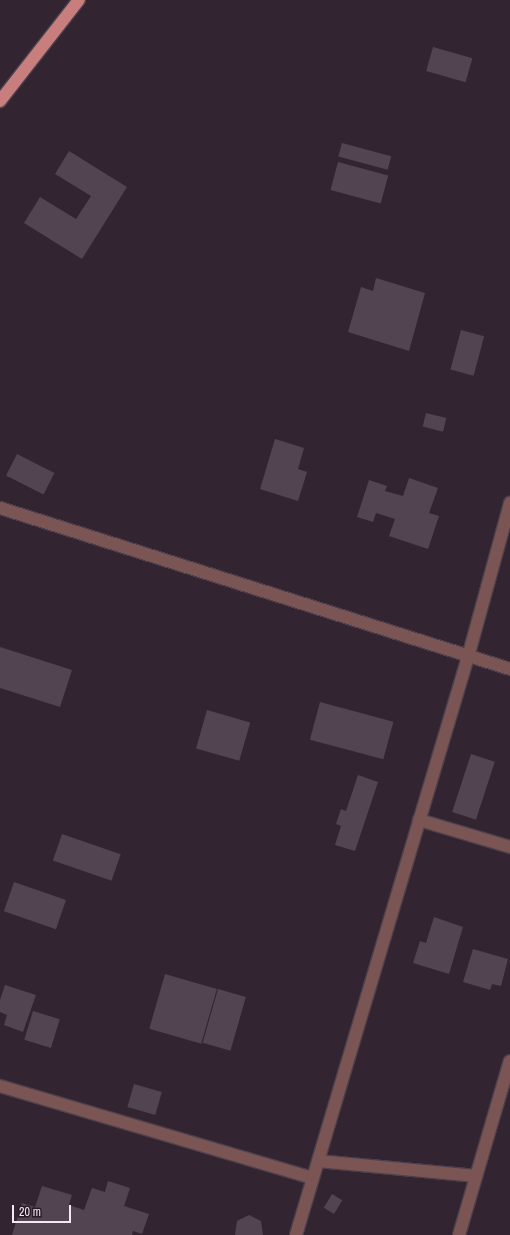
<!DOCTYPE html>
<html>
<head>
<meta charset="utf-8">
<style>
  body { margin:0 }
  #map { position:relative; width:510px; height:1235px; overflow:hidden; background:#322531; font-family:"Archivo Narrow",sans-serif }
  div>[style] { position:absolute }
  .building>* { inset:0; background:#524450; transform-origin:0 0 }
  .roads { filter:drop-shadow(1px 0 #4d404c) drop-shadow(-1px 0 #4d404c) drop-shadow(0 1px #4d404c) drop-shadow(0 -1px #4d404c) }
  .street>* { height:12px; margin:-6px; padding:0 6px; transform-origin:6px; border-radius:6px; background:#7a5554 }
  .primary>* { height:12px; margin:-6px; padding:0 6px; transform-origin:6px; border-radius:6px; background:#c97e7e }
  span { translate:-50% -50%; white-space:nowrap; text-align:center; line-height:1.15; -webkit-text-stroke:3px #281b27; paint-order:stroke }
  .scale { position:absolute; left:12px; top:1205px; width:59px; height:18px; box-sizing:border-box; border:2px solid #f2e9f1; border-top:0; padding-left:5px; font-size:12px; line-height:14px; white-space:nowrap; color:#f2e9f1; -webkit-text-stroke:3px #281b27; paint-order:stroke }
</style>
</head>
<body>
<div id="map">
  <div class="building">
    <div style="left:433px;top:47px;width:41px;height:25px;rotate:16deg"></div>
    <div style="left:342px;top:143px;width:51px;height:14px;rotate:15deg"></div>
    <div style="clip-path:polygon(69px 151px,127px 187px,82px 259px,24px 223px,40px 197px,76px 219px,91px 196px,55px 174px)"></div>
    <div style="left:338px;top:162px;width:52px;height:29px;rotate:15deg"></div>
    <div style="clip-path:polygon(376px 278px,425px 293px,409px 351px,348px 332px,361px 287px,373px 291px)"></div>
    <div style="left:461px;top:330px;width:24px;height:41px;rotate:15deg"></div>
    <div style="left:426px;top:413px;width:21px;height:14px;rotate:14deg"></div>
    <div style="clip-path:polygon(275px 439px,304px 448px,298px 469px,307px 472px,298px 501px,260px 489px)"></div>
    <div style="left:17px;top:454px;width:42px;height:24px;rotate:27deg"></div>
    <div style="clip-path:polygon(409px 478px,438px 488px,429px 513px,439px 516px,428px 549px,389px 536px,395px 519px,376px 513px,373px 522px,357px 517px,369px 480px,387px 486px,385px 491px,403px 496px)"></div>
    <div style="clip-path:polygon(0 647px,72px 670px,60px 707px,0 688px)"></div>
    <div style="left:320px;top:702px;width:76px;height:39px;rotate:15deg"></div>
    <div style="left:207px;top:710px;width:45px;height:40px;rotate:16deg"></div>
    <div style="left:471px;top:754px;width:25px;height:61px;rotate:18deg"></div>
    <div style="clip-path:polygon(358px 775px,378px 782px,355px 851px,335px 845px,341px 826px,336px 824px,341px 809px,346px 811px)"></div>
    <div style="left:62px;top:834px;width:62px;height:28px;rotate:19deg"></div>
    <div style="left:14px;top:882px;width:55px;height:31px;rotate:19deg"></div>
    <div style="clip-path:polygon(434px 917px,463px 927px,449px 974px,413px 963px,420px 941px,426px 943px)"></div>
    <div style="clip-path:polygon(473px 949px,508px 959px,501px 986px,492px 984px,490px 990px,463px 982px)"></div>
    <div style="left:165px;top:974px;width:54px;height:57px;rotate:16deg"></div>
    <div style="clip-path:polygon(5px 985px,36px 995px,23px 1032px,4px 1025px,7px 1015px,0 1012px,0 1000px)"></div>
    <div style="left:218px;top:989px;width:29px;height:56px;rotate:16deg"></div>
    <div style="left:33px;top:1011px;width:28px;height:30px;rotate:17deg"></div>
    <div style="left:134px;top:1084px;width:29px;height:24px;rotate:16deg"></div>
    <div style="clip-path:polygon(108px 1181px,130px 1188px,124px 1206px,149px 1214px,142px 1234px,133px 1231px,132px 1235px,12px 1235px,22px 1203px,35px 1207px,42px 1186px,72px 1195px,69px 1205px,84px 1210px,92px 1188px,105px 1192px)"></div>
    <div style="left:332px;top:1194px;width:12px;height:16px;rotate:31deg"></div>
    <div style="clip-path:polygon(249px 1215px,261px 1221px,263px 1235px,235px 1235px,237px 1221px)"></div>
  </div>
  <div class="roads">
    <div class="street">
      <div style="left:0;top:508px;width:535px;rotate:17.52deg"></div>
      <div style="left:419px;top:820px;width:95px;rotate:16.5deg"></div>
      <div style="left:0;top:1086px;width:326px;rotate:16.4deg"></div>
      <div style="left:318px;top:1161px;width:159px;rotate:5.4deg"></div>
      <div style="left:296px;top:1235px;width:603px;rotate:-73.43deg"></div>
      <div style="left:468px;top:657px;width:160px;rotate:-74.7deg"></div>
      <div style="left:459px;top:1235px;width:181px;rotate:-73.7deg"></div>
    </div>
    <div class="primary">
      <div style="left:0;top:101px;width:128px;rotate:-52deg"></div>
    </div>
  </div>
  <div class="scale">20 m</div>
</div>
</body>
</html>
